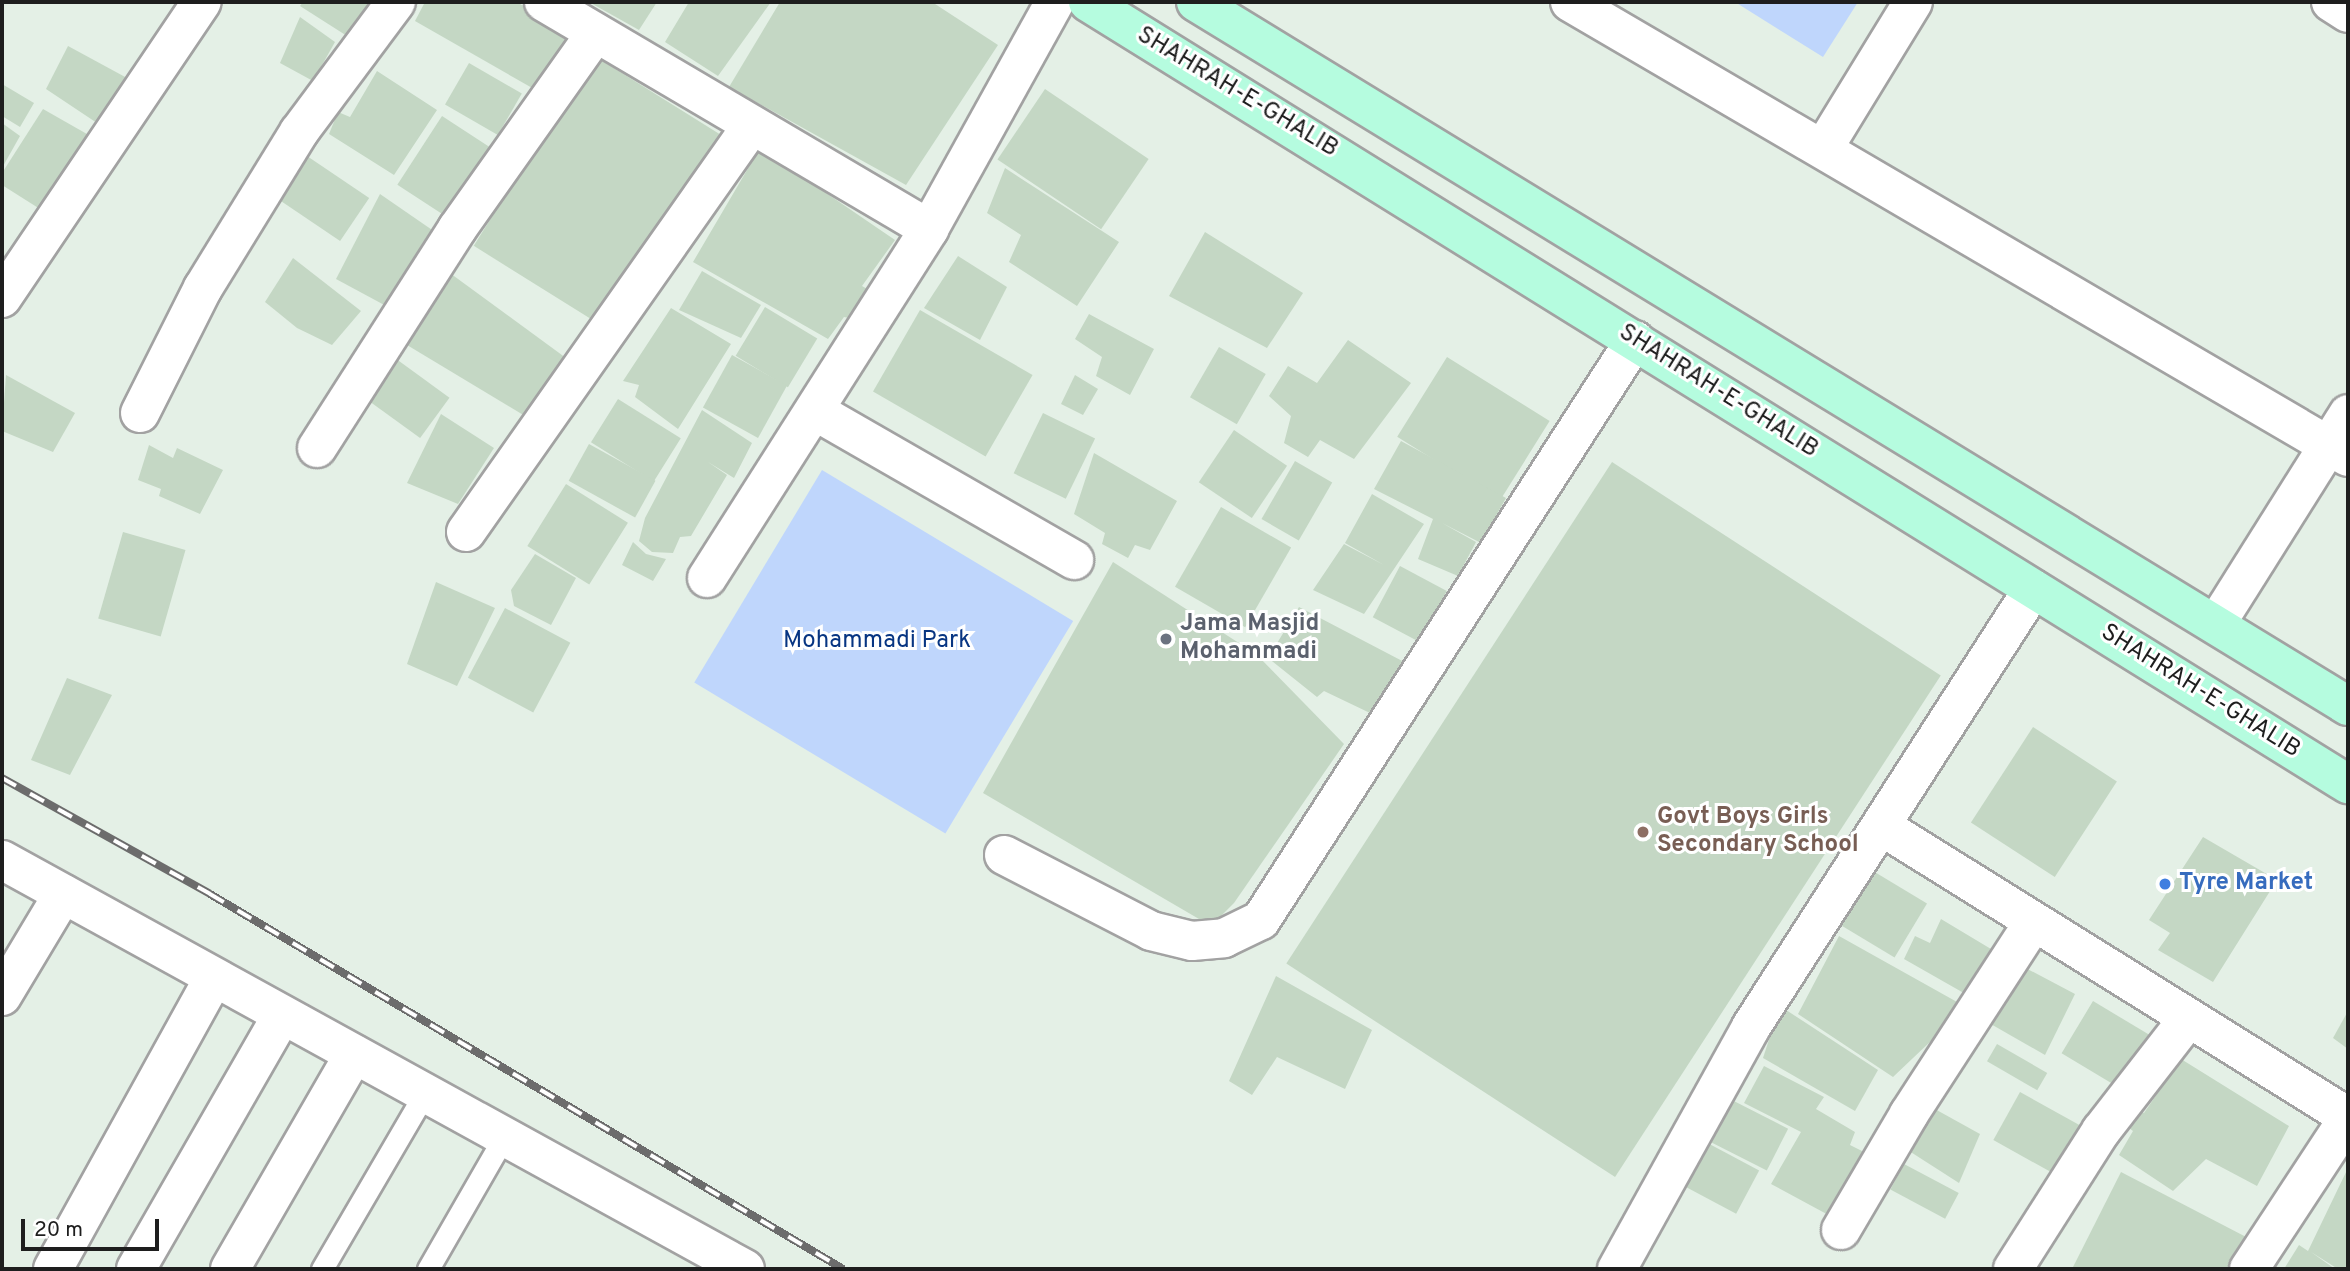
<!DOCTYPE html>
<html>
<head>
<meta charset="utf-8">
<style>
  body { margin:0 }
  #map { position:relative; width:2350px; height:1271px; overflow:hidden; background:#e4f0e6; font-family:Overpass,sans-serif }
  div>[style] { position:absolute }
  .park>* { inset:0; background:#bfd6fc; transform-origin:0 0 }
  .building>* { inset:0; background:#c4d7c4; transform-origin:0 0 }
  .roads { filter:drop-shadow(2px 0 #a2a2a2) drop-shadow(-2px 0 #a2a2a2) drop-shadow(0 2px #a2a2a2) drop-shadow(0 -2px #a2a2a2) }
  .lane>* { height:21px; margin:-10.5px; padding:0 10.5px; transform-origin:10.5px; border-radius:10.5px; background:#fff }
  .street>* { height:38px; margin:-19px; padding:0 19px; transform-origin:19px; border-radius:19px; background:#fff }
  .secondary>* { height:38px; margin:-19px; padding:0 19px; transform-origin:19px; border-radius:19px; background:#b5fcdf }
  .rail>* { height:8px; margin-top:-4px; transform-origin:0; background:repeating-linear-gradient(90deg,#fff 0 16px,#6c6c6c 0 32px); box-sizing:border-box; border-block:2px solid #6c6c6c }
  .dots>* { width:19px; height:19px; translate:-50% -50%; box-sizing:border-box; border:4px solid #fff; border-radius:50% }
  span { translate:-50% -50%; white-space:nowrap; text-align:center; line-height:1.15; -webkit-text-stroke:6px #fff; paint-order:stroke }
  .street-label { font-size:24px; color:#1e1e1e }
  .worship-label { font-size:24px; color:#5b616d; font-weight:700 }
  .left { translate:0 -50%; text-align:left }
  .park-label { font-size:24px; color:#073582 }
  .education-label { font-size:24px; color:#785e54; font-weight:700 }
  .shop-label { font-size:24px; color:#366cbe; font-weight:700 }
  .frame { position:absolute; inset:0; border:4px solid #1e1e1e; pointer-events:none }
  .scale { position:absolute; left:21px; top:1219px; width:138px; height:32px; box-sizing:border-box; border:4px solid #1e1e1e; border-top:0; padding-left:9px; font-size:21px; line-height:24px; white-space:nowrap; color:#1e1e1e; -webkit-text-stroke:5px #fff; paint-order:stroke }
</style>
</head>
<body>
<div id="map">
  <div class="park">
    <div style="clip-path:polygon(1735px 2px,1858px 2px,1823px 57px)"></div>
    <div style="left:822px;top:470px;width:293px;height:248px;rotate:31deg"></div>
  </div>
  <div class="building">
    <div style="clip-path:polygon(303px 2px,378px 2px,358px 43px,300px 6px)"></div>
    <div style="clip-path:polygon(425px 2px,517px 2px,561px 30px,574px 45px,541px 93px,415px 21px)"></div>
    <div style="clip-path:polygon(589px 2px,657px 2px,639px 30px)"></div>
    <div style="clip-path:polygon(689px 2px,771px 2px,718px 76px,665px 42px)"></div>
    <div style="clip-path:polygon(780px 2px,932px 2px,998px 45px,906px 185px,729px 87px)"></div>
    <div style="clip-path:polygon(300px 17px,335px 42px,313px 81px,280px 63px)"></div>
    <div style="clip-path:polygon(68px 46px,127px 78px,103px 127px,46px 89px)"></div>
    <div style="left:593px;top:55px;width:151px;height:225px;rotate:32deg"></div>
    <div style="left:469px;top:63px;width:61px;height:48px;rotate:30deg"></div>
    <div style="clip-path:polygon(377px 71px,437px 110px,394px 175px,329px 134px,338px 112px,350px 117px)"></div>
    <div style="clip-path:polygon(2px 84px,34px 103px,20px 127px,2px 116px)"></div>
    <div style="left:1045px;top:89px;width:125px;height:85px;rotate:34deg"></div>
    <div style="clip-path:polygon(43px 109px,101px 142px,51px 216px,2px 185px,2px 173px)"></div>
    <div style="left:442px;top:116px;width:59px;height:82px;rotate:33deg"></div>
    <div style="clip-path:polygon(2px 123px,20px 136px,2px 168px)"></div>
    <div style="clip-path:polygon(760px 148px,895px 240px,862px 286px,869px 290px,854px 319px,844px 317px,828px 339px,693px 262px)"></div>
    <div style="left:307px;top:156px;width:75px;height:52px;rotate:34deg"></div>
    <div style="clip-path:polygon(1005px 168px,1119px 242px,1077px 306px,1009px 262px,1021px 235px,987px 213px)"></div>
    <div style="clip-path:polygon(380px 194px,438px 234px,388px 307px,336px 279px)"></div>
    <div style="clip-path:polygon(1205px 232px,1303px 293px,1267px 348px,1169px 296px)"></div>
    <div style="clip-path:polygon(958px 256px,1007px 287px,980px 340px,924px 308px)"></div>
    <div style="clip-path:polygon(293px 258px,361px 311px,332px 345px,297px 328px,265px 302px)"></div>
    <div style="clip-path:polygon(443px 268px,566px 358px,525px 416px,402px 342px)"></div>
    <div style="clip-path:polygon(702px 271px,761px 305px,741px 338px,679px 310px)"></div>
    <div style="left:765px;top:307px;width:61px;height:57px;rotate:31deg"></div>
    <div style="clip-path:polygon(671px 308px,731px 344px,678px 429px,635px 397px,639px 385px,623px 381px)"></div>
    <div style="left:920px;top:310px;width:130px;height:94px;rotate:30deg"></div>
    <div style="clip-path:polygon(1089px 314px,1154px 349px,1130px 395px,1096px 376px,1102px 357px,1075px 339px)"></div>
    <div style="clip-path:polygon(1348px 340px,1411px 383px,1354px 459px,1320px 440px,1308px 457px,1284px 443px,1291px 416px,1269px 396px,1288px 366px,1317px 383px)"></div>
    <div style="left:1219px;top:347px;width:54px;height:58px;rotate:30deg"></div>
    <div style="left:388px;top:353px;width:76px;height:50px;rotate:36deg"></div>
    <div style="left:732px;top:355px;width:63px;height:60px;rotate:29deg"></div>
    <div style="left:1447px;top:357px;width:121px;height:94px;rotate:32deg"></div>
    <div style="clip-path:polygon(6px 375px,75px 413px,53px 452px,2px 431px)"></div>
    <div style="clip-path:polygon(1075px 375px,1098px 389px,1083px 415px,1061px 404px)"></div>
    <div style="left:618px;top:399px;width:74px;height:51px;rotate:32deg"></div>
    <div style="clip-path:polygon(702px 410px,752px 443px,734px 478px,708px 462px,727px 475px,691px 536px,680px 537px,673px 553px,652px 552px,639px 541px,645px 518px)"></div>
    <div style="left:1043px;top:413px;width:58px;height:67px;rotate:26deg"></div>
    <div style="clip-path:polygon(441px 414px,494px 448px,458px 504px,407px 483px)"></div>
    <div style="left:1234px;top:430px;width:64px;height:63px;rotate:34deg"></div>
    <div style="clip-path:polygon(1401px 441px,1506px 498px,1481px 543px,1442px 523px,1476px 542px,1458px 576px,1418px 559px,1433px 519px,1374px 489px)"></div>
    <div style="left:589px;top:444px;width:76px;height:42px;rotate:29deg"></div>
    <div style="clip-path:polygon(149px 445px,173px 458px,177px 448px,223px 470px,200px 514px,159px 496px,161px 489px,138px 480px)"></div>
    <div style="clip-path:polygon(1094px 453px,1177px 501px,1150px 550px,1135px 545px,1128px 558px,1102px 544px,1105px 533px,1074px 514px)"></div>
    <div style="left:1295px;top:461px;width:43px;height:67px;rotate:30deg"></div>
    <div style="left:1612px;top:462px;width:392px;height:598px;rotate:33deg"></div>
    <div style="left:566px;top:484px;width:73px;height:73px;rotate:32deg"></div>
    <div style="clip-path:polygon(1372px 494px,1424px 524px,1364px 614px,1313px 590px,1344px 544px,1384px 565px,1345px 543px)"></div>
    <div style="left:1221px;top:507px;width:81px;height:92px;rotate:30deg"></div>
    <div style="left:123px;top:532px;width:65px;height:90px;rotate:16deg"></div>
    <div style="clip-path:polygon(633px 542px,646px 554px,666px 559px,653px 581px,622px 565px)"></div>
    <div style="clip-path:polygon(535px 554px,576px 578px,551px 625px,514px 606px,511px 590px)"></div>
    <div style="clip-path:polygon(1113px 562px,1256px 654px,1344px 744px,1234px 903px,1211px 926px,983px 793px)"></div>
    <div style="left:1400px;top:566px;width:53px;height:58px;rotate:28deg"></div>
    <div style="clip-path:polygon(436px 582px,495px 608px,457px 686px,407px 664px)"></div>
    <div style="clip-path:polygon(1299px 607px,1408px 664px,1370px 713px,1324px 691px,1317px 697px,1268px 658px)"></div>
    <div style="left:505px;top:608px;width:74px;height:79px;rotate:28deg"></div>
    <div style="clip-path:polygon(67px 678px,112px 695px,70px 775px,31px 760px)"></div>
    <div style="left:2033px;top:727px;width:100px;height:114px;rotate:33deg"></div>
    <div style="clip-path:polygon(2203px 837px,2277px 880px,2213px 982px,2158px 950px,2170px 933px,2149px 920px)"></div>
    <div style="left:1873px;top:871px;width:63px;height:63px;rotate:31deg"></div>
    <div style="clip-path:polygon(1941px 919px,1991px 949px,1969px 996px,1904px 959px,1915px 936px,1930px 943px)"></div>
    <div style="clip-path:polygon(1839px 936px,1966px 1007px,1946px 1041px,1932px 1040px,1893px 1077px,1798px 1014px)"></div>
    <div style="clip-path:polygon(2020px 965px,2075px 994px,2045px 1055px,1982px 1019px)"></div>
    <div style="clip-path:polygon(1276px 976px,1372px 1030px,1345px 1089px,1277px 1057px,1252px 1095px,1229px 1081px)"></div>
    <div style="left:2093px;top:1001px;width:71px;height:61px;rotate:31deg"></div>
    <div style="clip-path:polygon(1780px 1006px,1878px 1070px,1855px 1111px,1763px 1058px)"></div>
    <div style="clip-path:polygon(2348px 1011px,2348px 1049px,2333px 1038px)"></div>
    <div style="left:1997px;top:1044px;width:58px;height:20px;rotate:30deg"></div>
    <div style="clip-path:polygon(2181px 1059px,2289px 1126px,2257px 1186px,2206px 1159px,2173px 1191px,2119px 1155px,2133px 1131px,2125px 1125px,2135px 1108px,2144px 1113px)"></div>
    <div style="clip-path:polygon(1764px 1066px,1824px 1097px,1816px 1109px,1855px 1132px,1850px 1145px,1862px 1151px,1874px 1148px,1834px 1218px,1771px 1184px,1801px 1132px,1744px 1103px)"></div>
    <div style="left:2020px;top:1092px;width:72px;height:55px;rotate:29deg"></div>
    <div style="left:1724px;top:1096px;width:72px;height:47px;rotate:27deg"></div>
    <div style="clip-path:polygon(1924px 1103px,1980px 1134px,1959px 1183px,1906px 1149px)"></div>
    <div style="left:1700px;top:1139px;width:67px;height:49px;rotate:28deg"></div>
    <div style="left:1904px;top:1164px;width:62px;height:29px;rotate:28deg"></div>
    <div style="clip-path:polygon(2348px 1168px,2348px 1269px,2338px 1269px,2311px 1252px,2335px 1269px,2284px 1269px,2299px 1245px,2308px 1251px)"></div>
    <div style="clip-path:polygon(2121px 1172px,2250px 1239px,2232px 1269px,2072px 1269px)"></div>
  </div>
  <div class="roads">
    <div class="lane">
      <div style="left:322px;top:1269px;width:204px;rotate:-59.7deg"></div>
      <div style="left:428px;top:1269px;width:152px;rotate:-60.1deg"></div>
    </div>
    <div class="street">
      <div style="left:544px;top:2px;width:447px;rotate:30.5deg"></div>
      <div style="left:1570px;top:2px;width:901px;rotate:30.32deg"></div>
      <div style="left:2331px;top:2px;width:20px;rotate:33deg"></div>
      <div style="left:1823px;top:149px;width:172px;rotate:-58.5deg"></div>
      <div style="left:2px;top:298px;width:357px;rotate:-56deg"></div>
      <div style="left:815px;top:411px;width:299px;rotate:29.9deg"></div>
      <div style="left:140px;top:413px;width:140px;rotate:-63.3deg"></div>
      <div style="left:203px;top:288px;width:183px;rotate:-58.4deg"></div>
      <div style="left:299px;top:132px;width:162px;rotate:-53.3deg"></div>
      <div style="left:317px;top:448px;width:260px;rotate:-57.4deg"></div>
      <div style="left:457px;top:229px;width:240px;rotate:-54.7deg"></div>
      <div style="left:466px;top:532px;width:497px;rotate:-54.9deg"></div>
      <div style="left:707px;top:578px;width:414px;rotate:-57.5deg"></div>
      <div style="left:929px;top:229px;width:260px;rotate:-61deg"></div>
      <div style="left:2216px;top:624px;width:248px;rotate:-57.8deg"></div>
      <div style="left:1881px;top:826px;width:550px;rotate:31.93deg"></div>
      <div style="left:1004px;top:855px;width:165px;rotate:27.3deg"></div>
      <div style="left:1151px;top:931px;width:42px;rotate:13.7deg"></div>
      <div style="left:1192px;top:941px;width:32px;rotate:-5deg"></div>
      <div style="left:1224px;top:938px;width:41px;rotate:-25.9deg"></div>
      <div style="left:1261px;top:920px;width:690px;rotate:-57.18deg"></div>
      <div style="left:2px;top:860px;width:848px;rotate:28.83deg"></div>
      <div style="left:2px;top:996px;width:119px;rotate:-59.1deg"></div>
      <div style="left:1841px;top:1230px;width:134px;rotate:-59.6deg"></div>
      <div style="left:1909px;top:1114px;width:228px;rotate:-57deg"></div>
      <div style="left:53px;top:1269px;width:333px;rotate:-61.1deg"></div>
      <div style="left:136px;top:1269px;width:293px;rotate:-60.1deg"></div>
      <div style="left:230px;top:1269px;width:248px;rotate:-60deg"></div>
      <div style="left:1617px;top:1269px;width:277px;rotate:-61deg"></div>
      <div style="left:1751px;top:1027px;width:521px;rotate:-57.23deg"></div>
      <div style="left:2013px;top:1269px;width:164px;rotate:-57.5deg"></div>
      <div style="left:2101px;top:1131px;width:142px;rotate:-52.2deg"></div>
      <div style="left:2249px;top:1269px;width:181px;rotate:-56.7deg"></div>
    </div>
    <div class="secondary">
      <div style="left:1088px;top:2px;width:1483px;rotate:31.83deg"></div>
      <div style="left:1196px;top:2px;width:1350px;rotate:31.43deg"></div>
    </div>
  </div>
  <div class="rail">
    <div style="left:2px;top:778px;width:238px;rotate:29.1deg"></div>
    <div style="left:210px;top:894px;width:736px;rotate:30.64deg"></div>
  </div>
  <div class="dots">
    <div style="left:1166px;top:639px;background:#6b7280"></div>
    <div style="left:1643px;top:832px;background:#8d6e63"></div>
    <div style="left:2165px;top:884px;background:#3f7fe0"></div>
  </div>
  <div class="street-label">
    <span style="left:1237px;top:93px;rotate:31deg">SHAHRAH-E-GHALIB</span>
    <span style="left:1718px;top:392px;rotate:32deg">SHAHRAH-E-GHALIB</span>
    <span style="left:2200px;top:692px;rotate:32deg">SHAHRAH-E-GHALIB</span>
  </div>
  <div class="worship-label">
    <span class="left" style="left:1180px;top:639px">Jama Masjid<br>Mohammadi</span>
  </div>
  <div class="park-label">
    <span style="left:877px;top:642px">Mohammadi Park</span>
  </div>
  <div class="education-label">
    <span class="left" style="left:1657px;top:832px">Govt Boys Girls<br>Secondary School</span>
  </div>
  <div class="shop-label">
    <span class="left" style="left:2179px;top:884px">Tyre Market</span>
  </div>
  <div class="frame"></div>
  <div class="scale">20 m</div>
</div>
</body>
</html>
